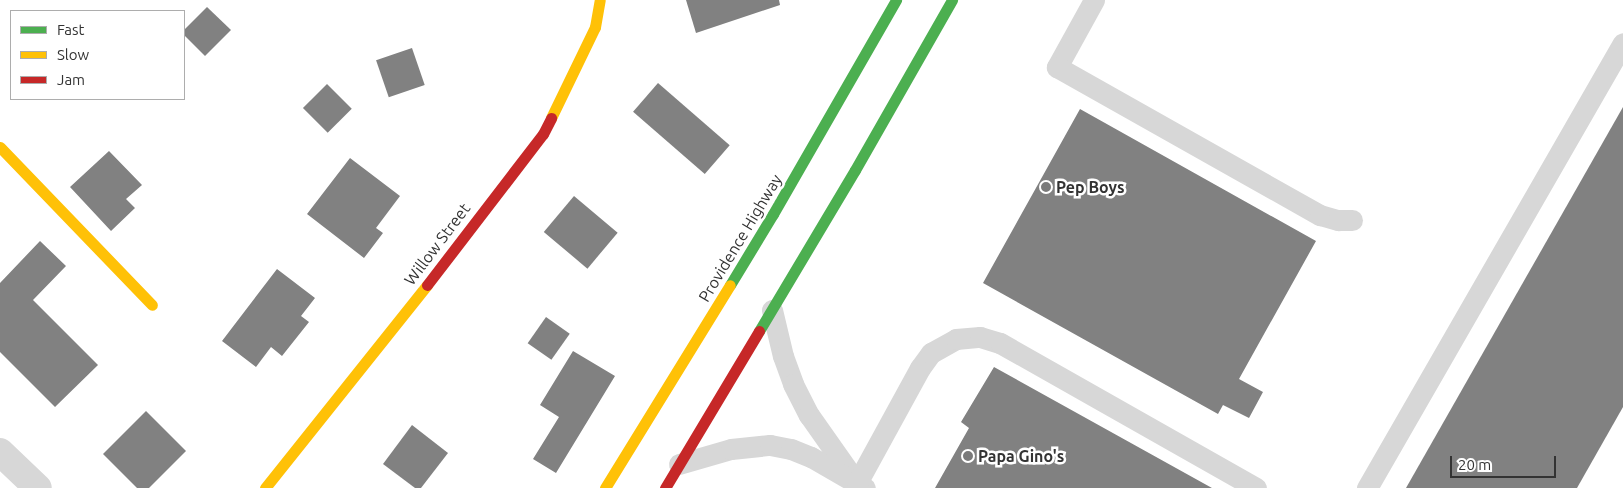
<!DOCTYPE html>
<html>
<head>
<meta charset="utf-8">
<style>
  body { margin:0 }
  #map { position:relative; width:1623px; height:488px; overflow:hidden; background:#fff; font-family:Ubuntu,sans-serif }
  div>[style] { position:absolute }
  .building>* { inset:0; background:#818181; transform-origin:0 0 }
  .lane>* { height:21px; margin:-10.5px; padding:0 10.5px; transform-origin:10.5px; border-radius:10.5px; background:#d7d7d7 }
  .street>* { height:28px; margin:-14px; padding:0 14px; transform-origin:14px; border-radius:14px; background:#d7d7d7 }
  .fast>* { height:11px; margin:-5.5px; padding:0 5.5px; transform-origin:5.5px; border-radius:5.5px; background:#4caf50 }
  .slow>* { height:11px; margin:-5.5px; padding:0 5.5px; transform-origin:5.5px; border-radius:5.5px; background:#ffc107 }
  .jam>* { height:11px; margin:-5.5px; padding:0 5.5px; transform-origin:5.5px; border-radius:5.5px; background:#c62828 }
  .dots>* { width:14px; height:14px; translate:-50% -50%; box-sizing:border-box; border:2px solid #fff; border-radius:50% }
  span { translate:-50% -50%; white-space:nowrap; text-align:center; line-height:1.15; -webkit-text-stroke:5px #fff; paint-order:stroke }
  .poi-label { font-size:16px; color:#333; font-weight:700 }
  .left { translate:0 -50%; text-align:left }
  .street-label { font-size:16px; color:#333 }
  .legend { position:absolute; left:10px; top:10px; width:175px; height:90px; box-sizing:border-box; background:#fff; border:1px solid #adadad; margin:0; padding:6px 9px; list-style:none; font-size:15px; color:#333 }
  .legend li { display:flex; align-items:center; gap:10px; height:25px }
  .legend b { width:25px; border:1px solid #adadad }
  .scale { position:absolute; left:1450px; top:456px; width:106px; height:22px; box-sizing:border-box; border:2px solid #333; border-top:0; padding-left:6px; font-size:15px; line-height:18px; white-space:nowrap; color:#333; -webkit-text-stroke:4px #fff; paint-order:stroke }
</style>
</head>
<body>
<div id="map">
  <div class="building">
    <div style="clip-path:polygon(686px 0,779px 0,780px 5px,696px 33px)"></div>
    <div style="clip-path:polygon(207px 7px,231px 30px,205px 56px,184px 35px,184px 30px)"></div>
    <div style="left:412px;top:48px;width:39px;height:38px;rotate:71deg"></div>
    <div style="left:658px;top:83px;width:95px;height:38px;rotate:41deg"></div>
    <div style="left:327px;top:84px;width:35px;height:34px;rotate:45deg"></div>
    <div style="clip-path:polygon(1623px 107px,1623px 407px,1577px 488px,1406px 488px)"></div>
    <div style="clip-path:polygon(1080px 109px,1316px 241px,1239px 379px,1263px 392px,1249px 418px,1223px 405px,1218px 414px,983px 283px)"></div>
    <div style="clip-path:polygon(109px 151px,142px 185px,126px 199px,135px 208px,111px 231px,70px 187px)"></div>
    <div style="clip-path:polygon(350px 158px,400px 196px,376px 228px,383px 233px,364px 258px,307px 214px)"></div>
    <div style="left:574px;top:196px;width:57px;height:47px;rotate:40deg"></div>
    <div style="clip-path:polygon(40px 241px,66px 266px,33px 300px,98px 365px,55px 407px,0 352px,0 283px)"></div>
    <div style="clip-path:polygon(277px 269px,315px 298px,301px 316px,309px 322px,282px 356px,271px 347px,256px 367px,222px 341px)"></div>
    <div style="left:546px;top:317px;width:29px;height:32px;rotate:35deg"></div>
    <div style="clip-path:polygon(573px 351px,615px 376px,556px 473px,533px 459px,559px 417px,540px 405px)"></div>
    <div style="clip-path:polygon(994px 367px,1212px 488px,935px 488px,969px 428px,961px 422px)"></div>
    <div style="clip-path:polygon(146px 411px,186px 451px,149px 488px,137px 488px,103px 454px)"></div>
    <div style="clip-path:polygon(412px 425px,448px 453px,421px 488px,415px 488px,383px 464px)"></div>
  </div>
  <div class="lane">
    <div style="left:1094px;top:0;width:77px;rotate:118.9deg"></div>
    <div style="left:1057px;top:67px;width:302px;rotate:29.4deg"></div>
    <div style="left:1320px;top:215px;width:19px;rotate:16deg"></div>
    <div style="left:1338px;top:220px;width:14px"></div>
    <div style="left:772px;top:310px;width:47px;rotate:76.6deg"></div>
    <div style="left:783px;top:356px;width:30px;rotate:70deg"></div>
    <div style="left:793px;top:384px;width:35px;rotate:63deg"></div>
    <div style="left:809px;top:415px;width:78px;rotate:54.9deg"></div>
    <div style="left:679px;top:464px;width:54px;rotate:-16.1deg"></div>
    <div style="left:731px;top:449px;width:39px;rotate:-6deg"></div>
    <div style="left:770px;top:445px;width:21px;rotate:11deg"></div>
    <div style="left:791px;top:449px;width:22px;rotate:22deg"></div>
    <div style="left:811px;top:457px;width:62px;rotate:29.9deg"></div>
    <div style="left:857px;top:483px;width:131px;rotate:-61.3deg"></div>
    <div style="left:920px;top:368px;width:19px;rotate:-54deg"></div>
    <div style="left:931px;top:353px;width:29px;rotate:-29deg"></div>
    <div style="left:956px;top:339px;width:24px;rotate:-5deg"></div>
    <div style="left:980px;top:337px;width:21px;rotate:17deg"></div>
    <div style="left:1000px;top:343px;width:294px;rotate:29.5deg"></div>
    <div style="left:1367px;top:488px;width:513px;rotate:-60.09deg"></div>
  </div>
  <div class="street">
    <div style="left:0;top:452px;width:52px;rotate:43.5deg"></div>
  </div>
  <div class="fast">
    <div style="left:730px;top:285px;width:83px;rotate:-58.8deg"></div>
    <div style="left:773px;top:214px;width:247px;rotate:-60.1deg"></div>
    <div style="left:759px;top:331px;width:187px;rotate:-59.2deg"></div>
    <div style="left:855px;top:170px;width:196px;rotate:-60.3deg"></div>
  </div>
  <div class="slow">
    <div style="left:551px;top:118px;width:101px;rotate:-64.2deg"></div>
    <div style="left:595px;top:27px;width:27px;rotate:-80deg"></div>
    <div style="left:0;top:147px;width:219px;rotate:46.1deg"></div>
    <div style="left:265px;top:488px;width:260px;rotate:-51.4deg"></div>
    <div style="left:605px;top:488px;width:238px;rotate:-58.4deg"></div>
  </div>
  <div class="jam">
    <div style="left:427px;top:285px;width:190px;rotate:-52.5deg"></div>
    <div style="left:543px;top:134px;width:18px;rotate:-63deg"></div>
    <div style="left:665px;top:488px;width:183px;rotate:-59.1deg"></div>
  </div>
  <div class="dots">
    <div style="left:1046px;top:187px;background:#7a7a7a"></div>
    <div style="left:968px;top:456px;background:#7a7a7a"></div>
  </div>
  <div class="poi-label">
    <span class="left" style="left:1056px;top:187px">Pep Boys</span>
    <span class="left" style="left:978px;top:456px">Papa Gino's</span>
  </div>
  <div class="street-label">
    <span style="left:740px;top:238px;rotate:-59deg">Providence Highway</span>
    <span style="left:437px;top:244px;rotate:-53deg">Willow Street</span>
  </div>
  <ul class="legend">
  <li><b style="height:6px;background:#4caf50"></b>Fast</li>
  <li><b style="height:6px;background:#ffc107"></b>Slow</li>
  <li><b style="height:6px;background:#c62828"></b>Jam</li>
  </ul>
  <div class="scale">20 m</div>
</div>
</body>
</html>
